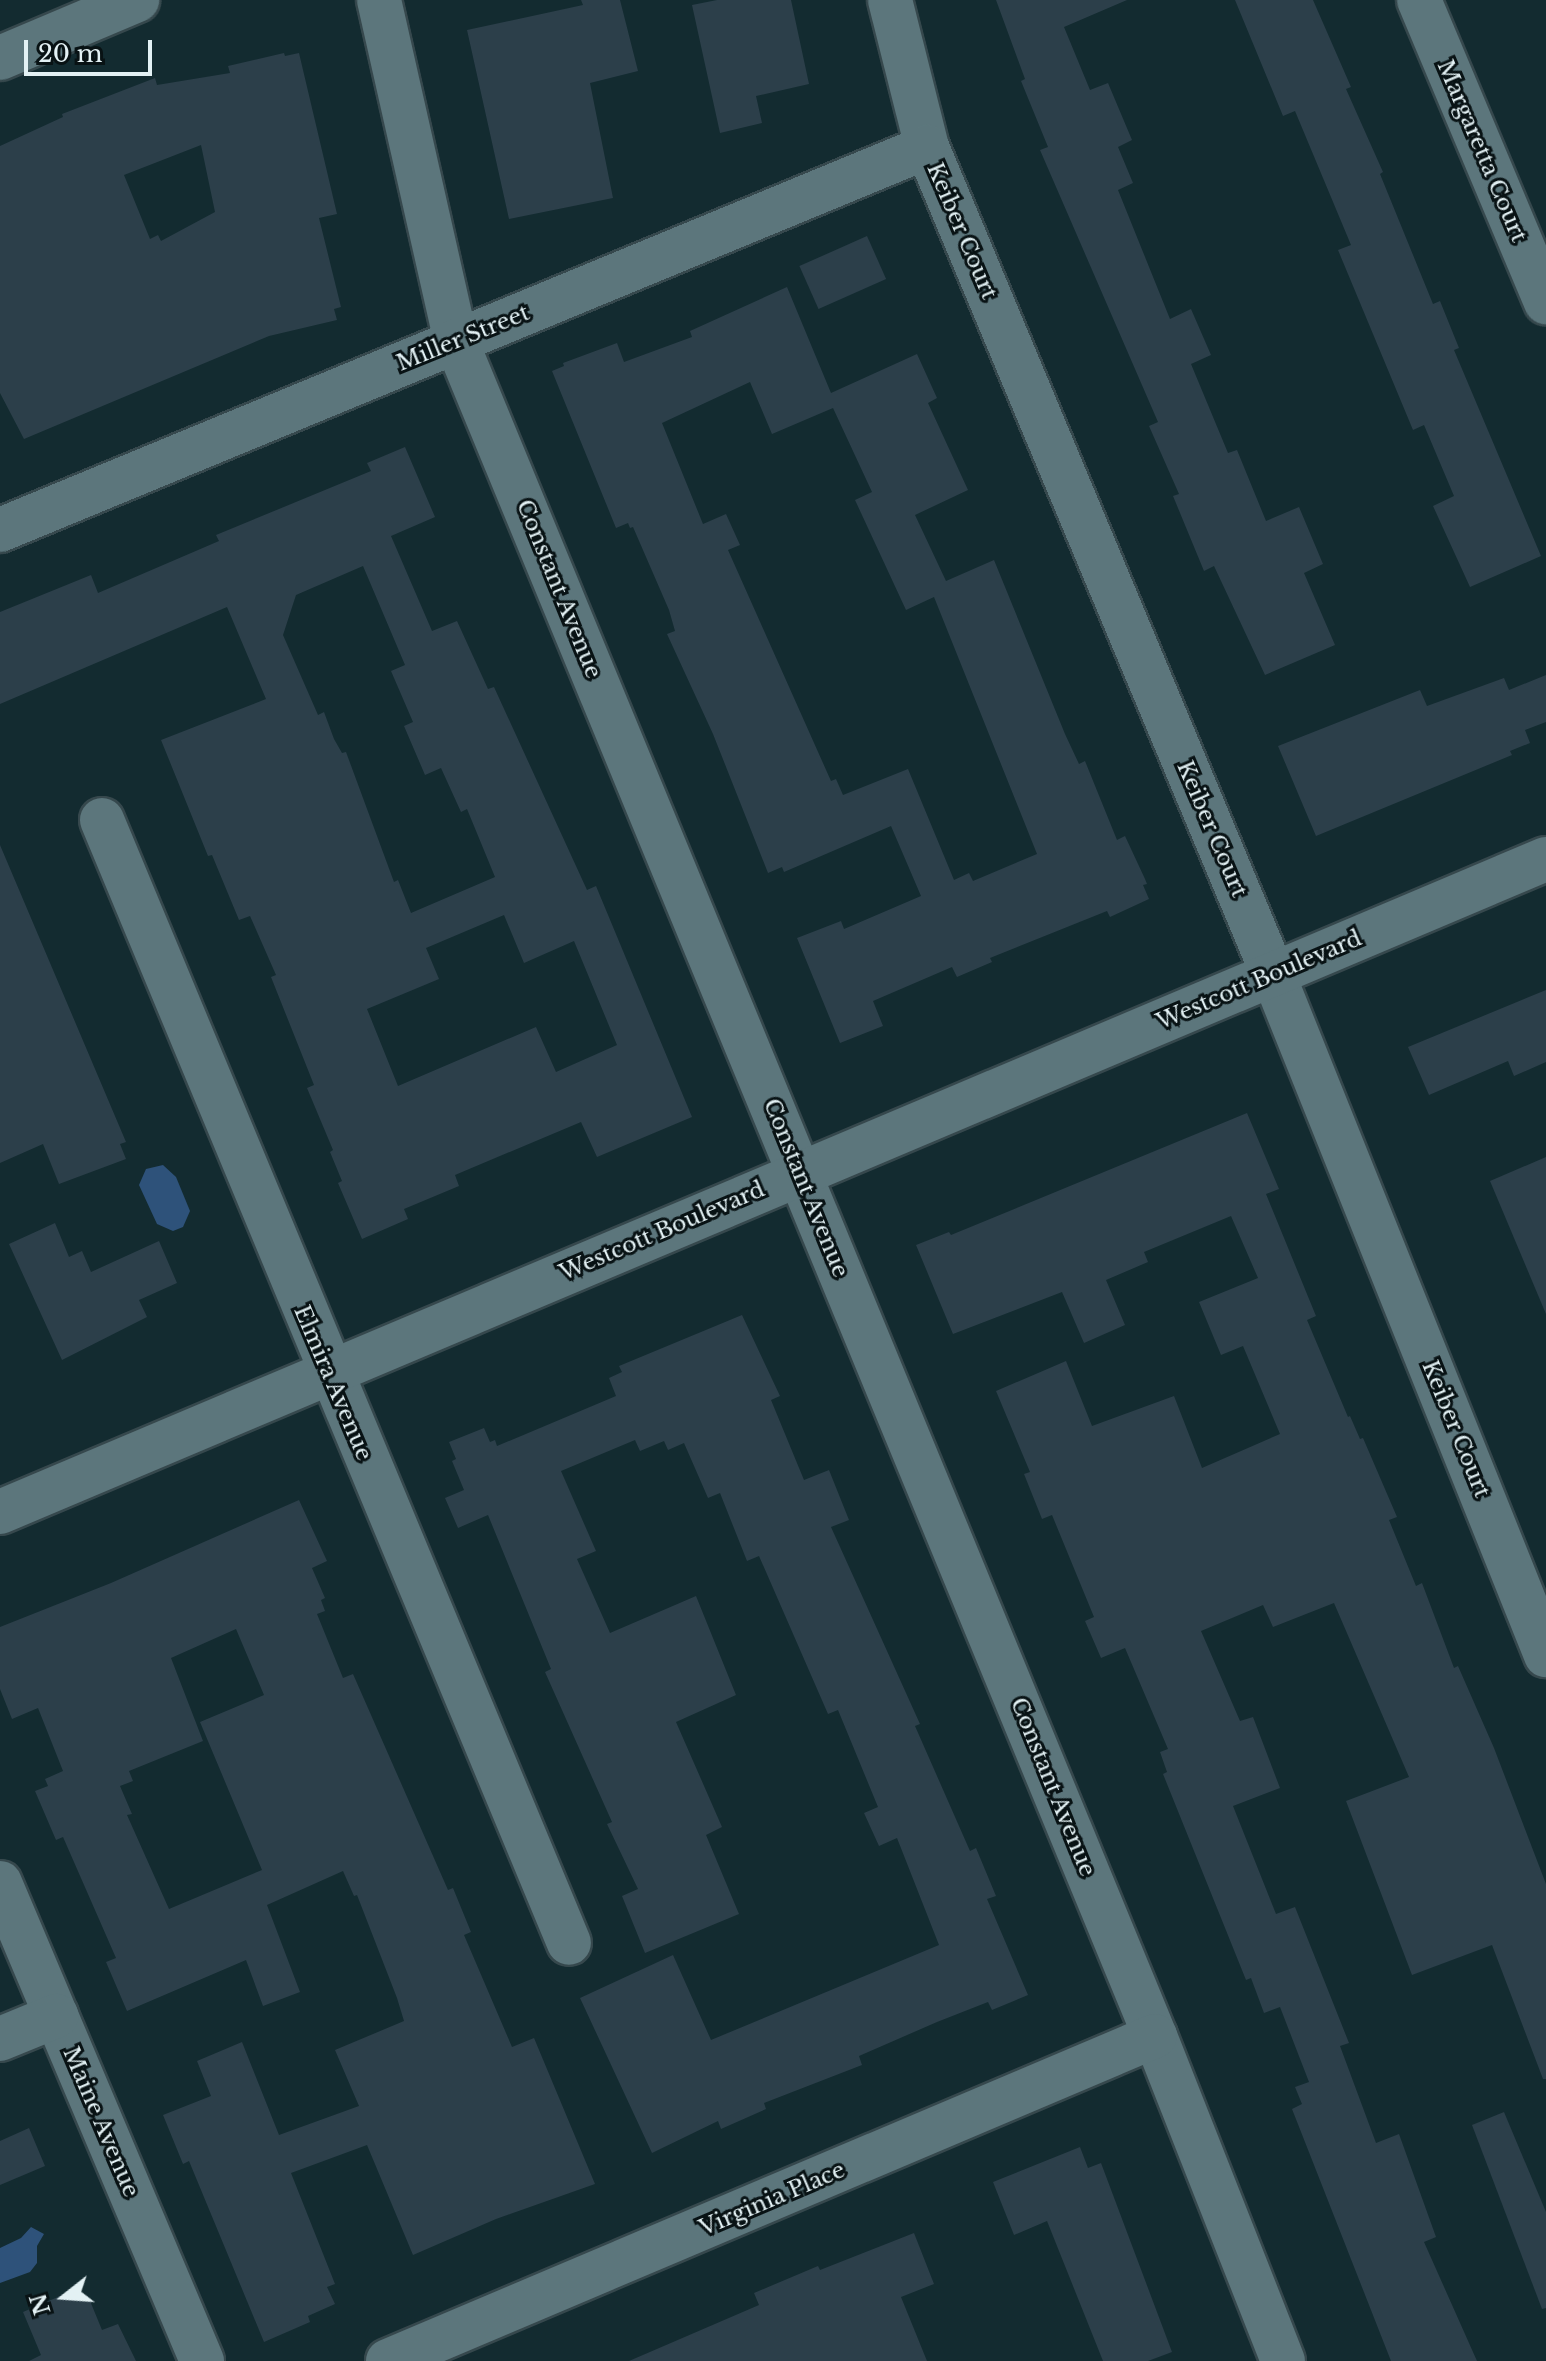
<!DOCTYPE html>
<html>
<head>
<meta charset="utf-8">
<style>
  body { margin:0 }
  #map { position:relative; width:1546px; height:2361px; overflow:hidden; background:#132b30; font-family:"Libre Baskerville",serif }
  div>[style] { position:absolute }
  .water>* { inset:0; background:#2e527a }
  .building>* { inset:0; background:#2c3f4a; transform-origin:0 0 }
  .roads { filter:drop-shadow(2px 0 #36484d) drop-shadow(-2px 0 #36484d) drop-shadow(0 2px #36484d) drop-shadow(0 -2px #36484d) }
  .minor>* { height:44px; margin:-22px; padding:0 22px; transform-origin:22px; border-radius:22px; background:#5c767c }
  span { translate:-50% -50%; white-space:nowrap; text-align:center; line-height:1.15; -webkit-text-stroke:6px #081214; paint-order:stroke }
  .street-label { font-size:22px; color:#e3f1f4 }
  .north { position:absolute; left:24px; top:2257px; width:80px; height:80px; -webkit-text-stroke:6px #081214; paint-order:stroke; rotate:253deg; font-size:22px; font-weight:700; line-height:32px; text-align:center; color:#e3f1f4 }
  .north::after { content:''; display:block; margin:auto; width:28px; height:36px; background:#e3f1f4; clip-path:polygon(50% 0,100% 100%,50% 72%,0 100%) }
  .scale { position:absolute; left:24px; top:40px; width:128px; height:36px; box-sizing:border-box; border:4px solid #e3f1f4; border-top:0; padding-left:10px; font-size:24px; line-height:28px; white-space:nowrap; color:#e3f1f4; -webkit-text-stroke:6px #081214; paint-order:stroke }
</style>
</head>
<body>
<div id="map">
  <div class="water">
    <div style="clip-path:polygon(163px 1165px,176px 1177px,190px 1211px,183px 1227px,173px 1231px,157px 1224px,139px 1185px,146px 1169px)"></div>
    <div style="clip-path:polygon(31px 2227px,44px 2234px,37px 2246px,37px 2263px,30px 2272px,0 2283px,0 2248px,21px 2238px)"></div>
  </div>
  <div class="building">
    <div style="clip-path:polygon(581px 0,620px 0,638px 71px,590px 83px,613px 198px,509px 219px,467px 30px,583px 5px)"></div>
    <div style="clip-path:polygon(717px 0,791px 0,809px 84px,756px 96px,762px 123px,720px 133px,692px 5px)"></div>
    <div style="clip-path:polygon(996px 0,1127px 0,1064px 27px,1090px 90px,1108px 83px,1132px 140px,1118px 147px,1133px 183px,1118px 190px,1170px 319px,1191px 309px,1211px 355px,1191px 364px,1228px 453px,1237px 450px,1266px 521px,1299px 507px,1323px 564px,1304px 573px,1335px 645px,1265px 675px,1214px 566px,1204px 571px,1173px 496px,1179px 494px,1149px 426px,1158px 422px,1040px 150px,1048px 147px,1021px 81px,1025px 79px)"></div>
    <div style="clip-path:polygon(1235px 0,1313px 0,1351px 87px,1346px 89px,1383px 172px,1380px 174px,1433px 304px,1440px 301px,1459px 348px,1454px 350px,1541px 556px,1470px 587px,1433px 506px,1454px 496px,1424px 425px,1413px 430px,1338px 250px,1351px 245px,1295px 111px,1283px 116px)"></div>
    <div style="clip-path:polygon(evenodd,284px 53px,285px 56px,299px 53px,337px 214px,319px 218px,341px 307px,334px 309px,337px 320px,269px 336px,24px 439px,0 393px,0 146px,63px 117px,62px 114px,155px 78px,157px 85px,230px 73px,228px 66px,284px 53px,201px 145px,215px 212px,161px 241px,158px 235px,150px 239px,124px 175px,201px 145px)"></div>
    <div style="left:867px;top:236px;width:47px;height:74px;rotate:66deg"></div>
    <div style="clip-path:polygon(evenodd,787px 287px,831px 393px,917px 354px,937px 398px,928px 403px,968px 490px,915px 515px,946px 581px,994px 560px,1065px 734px,1079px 764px,1085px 761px,1117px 840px,1125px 836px,1145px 879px,1147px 884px,1143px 885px,1149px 899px,1110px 917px,1107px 911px,990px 958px,992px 962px,957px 977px,952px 967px,873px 1001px,883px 1026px,840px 1043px,797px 938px,841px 921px,844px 929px,921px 896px,891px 826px,784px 872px,782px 867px,768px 873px,713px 734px,667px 634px,675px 631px,669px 610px,633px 527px,630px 528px,628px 523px,616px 528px,552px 371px,564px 366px,563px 363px,617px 343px,624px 362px,692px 337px,690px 331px,787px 287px,750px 382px,772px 434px,833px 408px,872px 492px,855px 500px,906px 610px,934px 597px,1037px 854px,973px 881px,969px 873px,954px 880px,908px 769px,843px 795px,836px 779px,831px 781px,728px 550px,740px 545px,726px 514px,703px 524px,662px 423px,750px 382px)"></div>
    <div style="clip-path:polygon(evenodd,405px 447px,435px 517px,391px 536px,432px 631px,457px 621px,488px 689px,494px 687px,587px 890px,596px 886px,692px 1117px,597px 1157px,581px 1122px,455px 1175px,459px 1186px,404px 1209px,408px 1219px,362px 1239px,338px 1183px,342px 1181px,330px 1152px,333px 1150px,307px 1088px,314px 1085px,271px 977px,276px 975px,250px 916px,239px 920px,212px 855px,208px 856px,161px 740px,266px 699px,227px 607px,0 704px,0 612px,91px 575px,98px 593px,219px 541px,216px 535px,371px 471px,367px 463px,405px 447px,363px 566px,405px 665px,391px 671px,413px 722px,404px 726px,425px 775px,441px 768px,461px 812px,467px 809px,495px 877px,411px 913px,398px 880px,394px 882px,346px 752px,342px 753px,334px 739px,324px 712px,318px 715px,283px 635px,296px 595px,363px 566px,405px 447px,504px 915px,524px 963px,574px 941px,617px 1045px,556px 1072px,536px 1027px,398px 1086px,367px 1009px,439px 979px,426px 948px,504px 915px)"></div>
    <div style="clip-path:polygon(1546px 675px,1546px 722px,1525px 730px,1530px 743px,1510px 751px,1512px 755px,1316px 836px,1278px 746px,1420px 690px,1427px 706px,1504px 678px,1509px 690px)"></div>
    <div style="clip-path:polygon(0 845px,126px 1142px,120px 1144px,126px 1159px,59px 1184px,43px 1144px,0 1163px)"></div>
    <div style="clip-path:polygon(1546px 990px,1546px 1062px,1514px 1076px,1508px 1061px,1429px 1095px,1408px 1047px)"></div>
    <div style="clip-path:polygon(1247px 1113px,1279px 1189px,1266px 1194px,1316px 1316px,1307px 1320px,1348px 1417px,1350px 1416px,1360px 1439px,1363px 1438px,1397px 1517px,1389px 1520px,1416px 1586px,1422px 1583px,1454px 1668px,1458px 1666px,1494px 1748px,1546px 1884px,1546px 2079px,1543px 2079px,1492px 1945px,1412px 1975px,1346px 1801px,1409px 1777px,1334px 1603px,1273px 1627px,1263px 1605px,1201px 1631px,1240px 1721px,1253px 1717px,1280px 1788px,1233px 1806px,1276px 1914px,1295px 1907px,1349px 2043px,1340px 2046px,1376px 2143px,1399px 2134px,1436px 2237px,1424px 2242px,1477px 2361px,1391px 2361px,1292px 2109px,1302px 2104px,1295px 2087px,1309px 2082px,1280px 2007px,1264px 2013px,1251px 1978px,1246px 1980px,1163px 1774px,1167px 1772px,1160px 1752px,1168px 1749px,1125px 1648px,1101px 1658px,1085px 1621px,1094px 1617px,1052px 1515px,1042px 1519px,1024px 1474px,1030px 1472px,996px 1391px,1066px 1361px,1092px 1426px,1174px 1396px,1202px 1468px,1280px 1434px,1243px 1346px,1221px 1355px,1199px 1302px,1258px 1278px,1231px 1216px,1144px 1252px,1148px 1262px,1106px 1280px,1125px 1325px,1084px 1343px,1062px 1292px,953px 1334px,916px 1245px,949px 1232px,951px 1235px)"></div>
    <div style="clip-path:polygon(1546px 1157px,1546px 1314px,1490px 1181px)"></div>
    <div style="clip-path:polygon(55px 1223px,69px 1257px,82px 1251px,91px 1272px,159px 1241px,177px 1283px,139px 1300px,147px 1317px,62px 1360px,9px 1244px)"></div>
    <div style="clip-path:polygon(742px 1315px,780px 1396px,771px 1400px,804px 1480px,829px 1470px,849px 1520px,831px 1527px,920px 1724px,915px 1726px,970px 1851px,976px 1848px,996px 1896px,987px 1899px,1028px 1995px,992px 2010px,988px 2002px,937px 2022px,859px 2056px,862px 2065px,764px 2103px,766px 2109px,721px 2129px,718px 2121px,652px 2153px,580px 1998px,673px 1955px,711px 2040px,939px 1945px,897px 1838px,879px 1846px,864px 1813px,878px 1807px,838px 1710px,828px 1714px,759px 1556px,747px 1561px,720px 1493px,708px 1498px,684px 1443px,668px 1450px,664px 1441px,640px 1451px,635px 1440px,561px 1471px,596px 1551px,577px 1559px,610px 1633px,696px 1596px,736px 1695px,676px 1722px,722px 1827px,706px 1835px,739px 1914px,645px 1953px,622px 1896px,638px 1889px,607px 1824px,612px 1822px,545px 1672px,551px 1669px,488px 1515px,458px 1528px,445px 1498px,464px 1490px,452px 1461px,456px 1459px,449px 1442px,484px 1428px,490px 1442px,495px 1440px,497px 1446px,616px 1396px,609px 1378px,622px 1372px,619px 1366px)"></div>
    <div style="clip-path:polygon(evenodd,299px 1500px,327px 1561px,312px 1568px,325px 1598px,321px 1600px,325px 1611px,317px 1614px,343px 1678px,353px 1674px,448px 1890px,453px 1888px,471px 1932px,464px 1935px,512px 2047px,534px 2038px,595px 2184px,496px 2219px,413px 2255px,367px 2145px,291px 2173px,335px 2284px,327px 2287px,335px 2304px,308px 2316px,310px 2322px,264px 2342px,189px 2161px,183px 2164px,163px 2115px,211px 2096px,197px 2061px,242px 2042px,279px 2135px,359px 2106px,335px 2050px,404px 2021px,397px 1998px,357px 1895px,354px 1896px,343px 1871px,267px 1905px,300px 1992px,263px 2006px,246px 1960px,127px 2011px,106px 1962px,116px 1958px,63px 1837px,56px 1840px,35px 1791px,48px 1786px,45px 1779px,63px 1771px,38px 1708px,12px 1719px,0 1689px,0 1627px,111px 1583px,299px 1500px,236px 1629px,264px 1695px,200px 1722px,262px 1870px,169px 1909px,127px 1815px,132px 1814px,120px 1786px,133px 1781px,129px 1771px,203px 1741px,171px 1658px,236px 1629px)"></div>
    <div style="clip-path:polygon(1504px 2112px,1546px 2212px,1546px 2308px,1542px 2309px,1472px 2125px)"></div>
    <div style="clip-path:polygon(29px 2128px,45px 2166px,0 2185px,0 2141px)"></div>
    <div style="clip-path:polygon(1080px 2147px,1088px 2168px,1101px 2163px,1172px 2352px,1148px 2361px,1103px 2361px,1047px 2221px,1014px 2235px,993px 2182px)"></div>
    <div style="clip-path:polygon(914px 2233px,934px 2284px,901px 2297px,927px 2361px,629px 2361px,759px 2305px,754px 2293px,818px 2266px,820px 2270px)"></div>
    <div style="clip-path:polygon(74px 2290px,78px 2300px,88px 2296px,102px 2330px,118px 2324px,136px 2361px,29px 2361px,41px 2355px,23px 2312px)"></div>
  </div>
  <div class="roads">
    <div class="minor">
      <div style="left:379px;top:0;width:350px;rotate:77.3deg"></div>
      <div style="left:456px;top:341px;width:1833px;rotate:67.59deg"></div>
      <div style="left:1155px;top:2036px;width:349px;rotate:68.5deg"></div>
      <div style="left:890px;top:0;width:152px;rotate:75.9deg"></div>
      <div style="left:927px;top:147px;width:896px;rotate:67.3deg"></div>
      <div style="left:1273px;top:974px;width:734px;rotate:68.16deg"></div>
      <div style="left:1419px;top:0;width:328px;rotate:67.2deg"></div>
      <div style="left:0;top:58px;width:149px;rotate:-22.9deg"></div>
      <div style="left:0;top:530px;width:1003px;rotate:-22.45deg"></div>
      <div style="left:102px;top:820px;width:1216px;rotate:67.42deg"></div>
      <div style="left:0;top:1512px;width:1678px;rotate:-22.9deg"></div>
      <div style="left:0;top:1883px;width:519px;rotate:67.09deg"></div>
      <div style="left:0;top:2039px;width:61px;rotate:-22.3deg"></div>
      <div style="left:388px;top:2361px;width:833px;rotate:-22.96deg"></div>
    </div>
  </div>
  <div class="street-label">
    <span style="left:1482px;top:151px;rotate:67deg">Margaretta Court</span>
    <span style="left:962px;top:231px;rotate:67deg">Keiber Court</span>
    <span style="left:463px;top:338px;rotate:-22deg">Miller Street</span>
    <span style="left:559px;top:589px;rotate:68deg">Constant Avenue</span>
    <span style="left:1212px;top:829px;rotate:67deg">Keiber Court</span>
    <span style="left:1259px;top:980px;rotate:-23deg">Westcott Boulevard</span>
    <span style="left:806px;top:1188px;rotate:68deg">Constant Avenue</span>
    <span style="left:662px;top:1231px;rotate:-23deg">Westcott Boulevard</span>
    <span style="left:333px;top:1383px;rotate:67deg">Elmira Avenue</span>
    <span style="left:1456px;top:1429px;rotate:68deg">Keiber Court</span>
    <span style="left:1053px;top:1787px;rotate:68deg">Constant Avenue</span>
    <span style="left:101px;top:2122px;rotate:67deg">Maine Avenue</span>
    <span style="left:772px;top:2199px;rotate:-23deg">Virginia Place</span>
  </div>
  <div class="north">N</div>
  <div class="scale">20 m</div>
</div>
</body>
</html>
